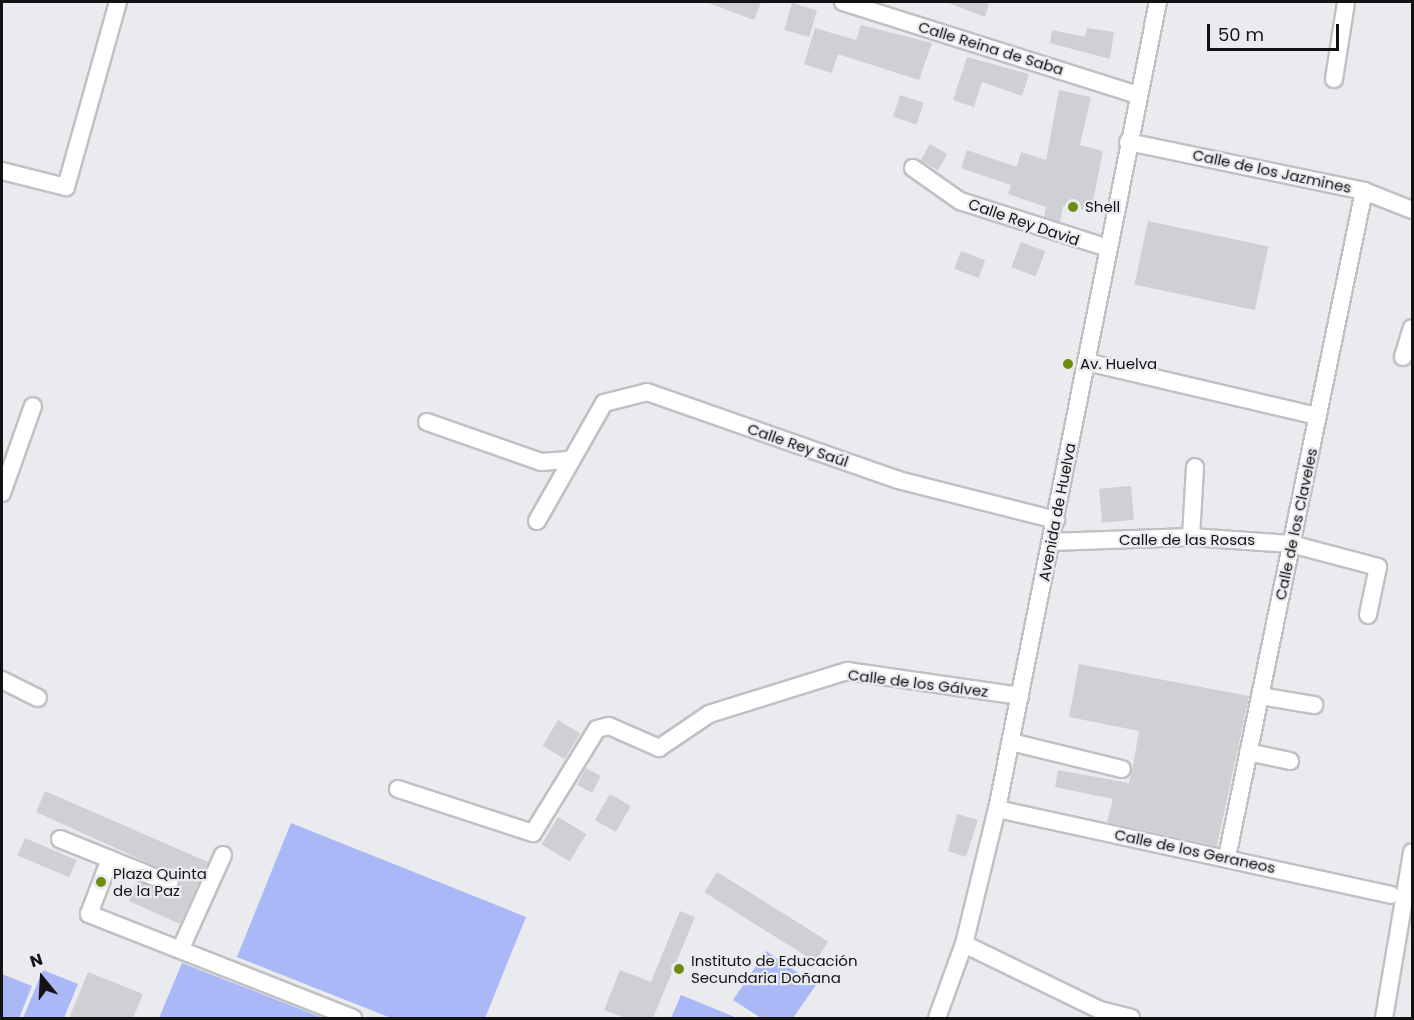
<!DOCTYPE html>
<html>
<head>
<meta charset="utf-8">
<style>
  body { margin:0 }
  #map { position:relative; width:1414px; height:1020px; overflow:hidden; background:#eaebef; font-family:Poppins,sans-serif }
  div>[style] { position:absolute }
  .green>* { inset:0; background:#abb8f7 }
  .building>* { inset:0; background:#cfd0d3; transform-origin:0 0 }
  .roads { filter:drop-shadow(2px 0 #c0c1c5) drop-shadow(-2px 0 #c0c1c5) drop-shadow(0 2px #c0c1c5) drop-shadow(0 -2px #c0c1c5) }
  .minor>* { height:16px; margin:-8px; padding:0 8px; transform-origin:8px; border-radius:8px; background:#fff }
  .dots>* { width:16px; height:16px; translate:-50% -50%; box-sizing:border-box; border:3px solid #eaebef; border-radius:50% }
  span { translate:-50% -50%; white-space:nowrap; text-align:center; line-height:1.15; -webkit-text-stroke:4.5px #eaebef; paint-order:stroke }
  .street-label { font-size:15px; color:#131314 }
  .poi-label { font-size:15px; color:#131314 }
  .left { translate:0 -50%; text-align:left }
  .frame { position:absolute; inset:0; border:3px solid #131314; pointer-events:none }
  .north { position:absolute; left:12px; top:948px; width:60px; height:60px; -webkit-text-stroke:4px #eaebef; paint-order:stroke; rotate:342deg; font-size:16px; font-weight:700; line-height:24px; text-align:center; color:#131314 }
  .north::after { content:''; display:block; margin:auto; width:21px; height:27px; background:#131314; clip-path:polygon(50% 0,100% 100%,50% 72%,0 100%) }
  .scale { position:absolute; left:1207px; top:24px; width:132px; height:27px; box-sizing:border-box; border:3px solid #131314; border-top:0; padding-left:8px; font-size:18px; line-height:21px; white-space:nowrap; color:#131314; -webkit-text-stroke:4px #eaebef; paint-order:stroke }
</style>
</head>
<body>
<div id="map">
  <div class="green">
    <div style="clip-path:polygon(291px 823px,526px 917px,485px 1018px,391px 1018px,237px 957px)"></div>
    <div style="clip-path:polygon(766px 951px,816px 985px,793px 1018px,761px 1018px,733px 1000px)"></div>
    <div style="clip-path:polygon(182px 963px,323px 1018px,159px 1018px)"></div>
    <div style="clip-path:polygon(43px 970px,78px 984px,64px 1018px,23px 1018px)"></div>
    <div style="clip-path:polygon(2px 974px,32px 986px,19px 1018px,2px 1018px)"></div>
    <div style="clip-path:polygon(681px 995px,737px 1018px,671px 1018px)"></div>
  </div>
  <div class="building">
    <div style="clip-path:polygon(706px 2px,761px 2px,754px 20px)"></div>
    <div style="clip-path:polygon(946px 2px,982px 2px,989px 4px,985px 17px)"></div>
    <div style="left:792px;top:3px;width:26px;height:28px;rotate:16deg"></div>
    <div style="clip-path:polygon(861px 25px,932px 43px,919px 80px,838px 54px,832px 73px,804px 64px,815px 28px,856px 40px)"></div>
    <div style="clip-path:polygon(1087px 28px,1114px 32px,1110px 59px,1050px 43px,1052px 30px,1085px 37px)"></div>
    <div style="clip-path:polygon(967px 57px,1029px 74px,1022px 96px,982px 82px,974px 107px,953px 100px)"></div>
    <div style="clip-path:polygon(1059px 90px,1091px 97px,1080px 145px,1103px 151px,1091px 211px,1063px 206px,1060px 222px,1044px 217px,1046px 207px,1008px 194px,1011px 185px,961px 168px,967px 150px,1017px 167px,1021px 152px,1046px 160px)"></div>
    <div style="left:900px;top:95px;width:25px;height:23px;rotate:18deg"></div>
    <div style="left:930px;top:144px;width:20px;height:19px;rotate:30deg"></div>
    <div style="left:1148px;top:221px;width:123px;height:65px;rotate:12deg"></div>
    <div style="left:1021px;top:242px;width:26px;height:27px;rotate:21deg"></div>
    <div style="left:961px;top:251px;width:26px;height:19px;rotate:21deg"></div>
    <div style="left:1131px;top:486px;width:34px;height:32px;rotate:85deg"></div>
    <div style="clip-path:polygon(1079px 664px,1249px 696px,1217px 846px,1107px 822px,1113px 799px,1055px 787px,1058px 770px,1129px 783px,1132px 771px,1139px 731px,1069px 717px)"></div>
    <div style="left:558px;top:720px;width:26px;height:30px;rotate:31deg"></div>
    <div style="left:586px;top:768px;width:17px;height:19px;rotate:28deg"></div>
    <div style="clip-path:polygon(45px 791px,208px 862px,180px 924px,129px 901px,137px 881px,170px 893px,178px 887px,177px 876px,36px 812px)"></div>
    <div style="left:610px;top:794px;width:24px;height:30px;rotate:30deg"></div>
    <div style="clip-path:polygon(957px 814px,978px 820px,966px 857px,948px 851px)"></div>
    <div style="left:558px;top:817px;width:33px;height:32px;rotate:31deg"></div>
    <div style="left:25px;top:838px;width:56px;height:19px;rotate:23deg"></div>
    <div style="left:717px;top:872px;width:131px;height:24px;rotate:32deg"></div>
    <div style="clip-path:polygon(680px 911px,695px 917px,653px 1018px,626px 1018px,604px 1010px,620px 970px,651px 982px)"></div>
    <div style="clip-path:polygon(88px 972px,143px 994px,133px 1018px,69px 1018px)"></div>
  </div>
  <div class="roads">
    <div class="minor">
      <div style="left:843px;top:2px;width:309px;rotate:17.5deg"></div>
      <div style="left:1334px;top:79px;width:78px;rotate:-81.1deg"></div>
      <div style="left:1128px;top:142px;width:241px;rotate:11.7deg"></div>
      <div style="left:1364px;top:191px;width:52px;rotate:21.6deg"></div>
      <div style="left:913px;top:168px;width:57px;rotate:35.1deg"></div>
      <div style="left:960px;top:201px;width:155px;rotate:17.6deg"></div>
      <div style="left:2px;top:171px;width:66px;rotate:14deg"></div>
      <div style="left:66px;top:187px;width:192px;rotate:-74.3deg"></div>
      <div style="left:1403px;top:357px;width:30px;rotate:-73deg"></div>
      <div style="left:1087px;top:362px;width:237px;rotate:13.2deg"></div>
      <div style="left:427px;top:422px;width:121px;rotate:19.3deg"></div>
      <div style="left:541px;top:462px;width:31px;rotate:-4deg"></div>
      <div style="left:2px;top:493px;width:92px;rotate:-70.4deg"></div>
      <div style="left:537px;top:521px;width:136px;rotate:-60.4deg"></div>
      <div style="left:604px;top:403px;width:44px;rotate:-14.3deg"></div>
      <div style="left:647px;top:392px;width:266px;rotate:19.3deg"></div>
      <div style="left:898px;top:480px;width:163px;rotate:14.2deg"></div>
      <div style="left:1191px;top:537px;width:70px;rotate:-86.7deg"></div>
      <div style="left:1051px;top:542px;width:140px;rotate:-2deg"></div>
      <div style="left:1191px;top:537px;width:100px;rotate:4deg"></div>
      <div style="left:1291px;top:544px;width:90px;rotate:14.8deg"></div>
      <div style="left:1378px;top:567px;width:49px;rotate:101.8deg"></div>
      <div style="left:2px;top:680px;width:40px;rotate:26.6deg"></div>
      <div style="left:1260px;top:696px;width:55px;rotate:9.5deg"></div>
      <div style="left:1011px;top:742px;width:114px;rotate:13.7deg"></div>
      <div style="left:1248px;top:752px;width:43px;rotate:12.1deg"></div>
      <div style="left:398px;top:789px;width:142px;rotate:18.1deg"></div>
      <div style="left:533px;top:833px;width:122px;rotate:-58.4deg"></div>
      <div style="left:597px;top:729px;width:12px;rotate:-14deg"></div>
      <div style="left:609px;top:726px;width:55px;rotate:23.7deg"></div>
      <div style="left:659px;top:748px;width:60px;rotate:-34.2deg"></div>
      <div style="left:709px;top:714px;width:145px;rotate:-17.3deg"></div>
      <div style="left:847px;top:671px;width:175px;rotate:8.2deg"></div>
      <div style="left:997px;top:809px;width:403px;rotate:12.3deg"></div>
      <div style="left:60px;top:839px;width:118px;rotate:22deg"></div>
      <div style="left:1227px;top:857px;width:680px;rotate:-78.38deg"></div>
      <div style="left:110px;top:859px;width:59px;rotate:110.9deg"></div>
      <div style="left:89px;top:914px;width:284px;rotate:21.5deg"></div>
      <div style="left:964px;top:944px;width:151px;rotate:25.9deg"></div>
      <div style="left:1100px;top:1010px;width:32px;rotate:14deg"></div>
      <div style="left:181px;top:948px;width:102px;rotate:-65.7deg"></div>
      <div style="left:937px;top:1018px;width:79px;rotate:-70deg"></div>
      <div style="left:964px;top:944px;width:139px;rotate:-76.3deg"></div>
      <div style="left:997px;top:809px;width:823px;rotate:-78.72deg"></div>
      <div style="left:1384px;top:1018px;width:168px;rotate:-80.4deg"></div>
    </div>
  </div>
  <div class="dots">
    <div style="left:1073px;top:207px;background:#6c8d12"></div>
    <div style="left:1068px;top:364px;background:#6c8d12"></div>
    <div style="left:101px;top:882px;background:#6c8d12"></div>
    <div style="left:679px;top:969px;background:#6c8d12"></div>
  </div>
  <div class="street-label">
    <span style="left:991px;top:48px;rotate:17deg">Calle Reina de Saba</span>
    <span style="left:1272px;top:171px;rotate:12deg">Calle de los Jazmines</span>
    <span style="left:1024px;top:222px;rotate:19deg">Calle Rey David</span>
    <span style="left:798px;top:445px;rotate:19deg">Calle Rey Saúl</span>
    <span style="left:1057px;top:512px;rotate:-79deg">Avenida de Huelva</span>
    <span style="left:1296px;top:524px;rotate:-78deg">Calle de los Claveles</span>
    <span style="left:1187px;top:540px">Calle de las Rosas</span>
    <span style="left:918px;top:683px;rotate:7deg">Calle de los Gálvez</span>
    <span style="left:1195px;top:851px;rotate:12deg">Calle de los Geraneos</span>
  </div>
  <div class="poi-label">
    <span class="left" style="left:1085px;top:207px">Shell</span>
    <span class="left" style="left:1080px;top:364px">Av. Huelva</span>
    <span class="left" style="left:113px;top:882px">Plaza Quinta<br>de la Paz</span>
    <span class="left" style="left:691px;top:969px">Instituto de Educación<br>Secundaria Doñana</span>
  </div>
  <div class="frame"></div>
  <div class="north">N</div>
  <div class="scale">50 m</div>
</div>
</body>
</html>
